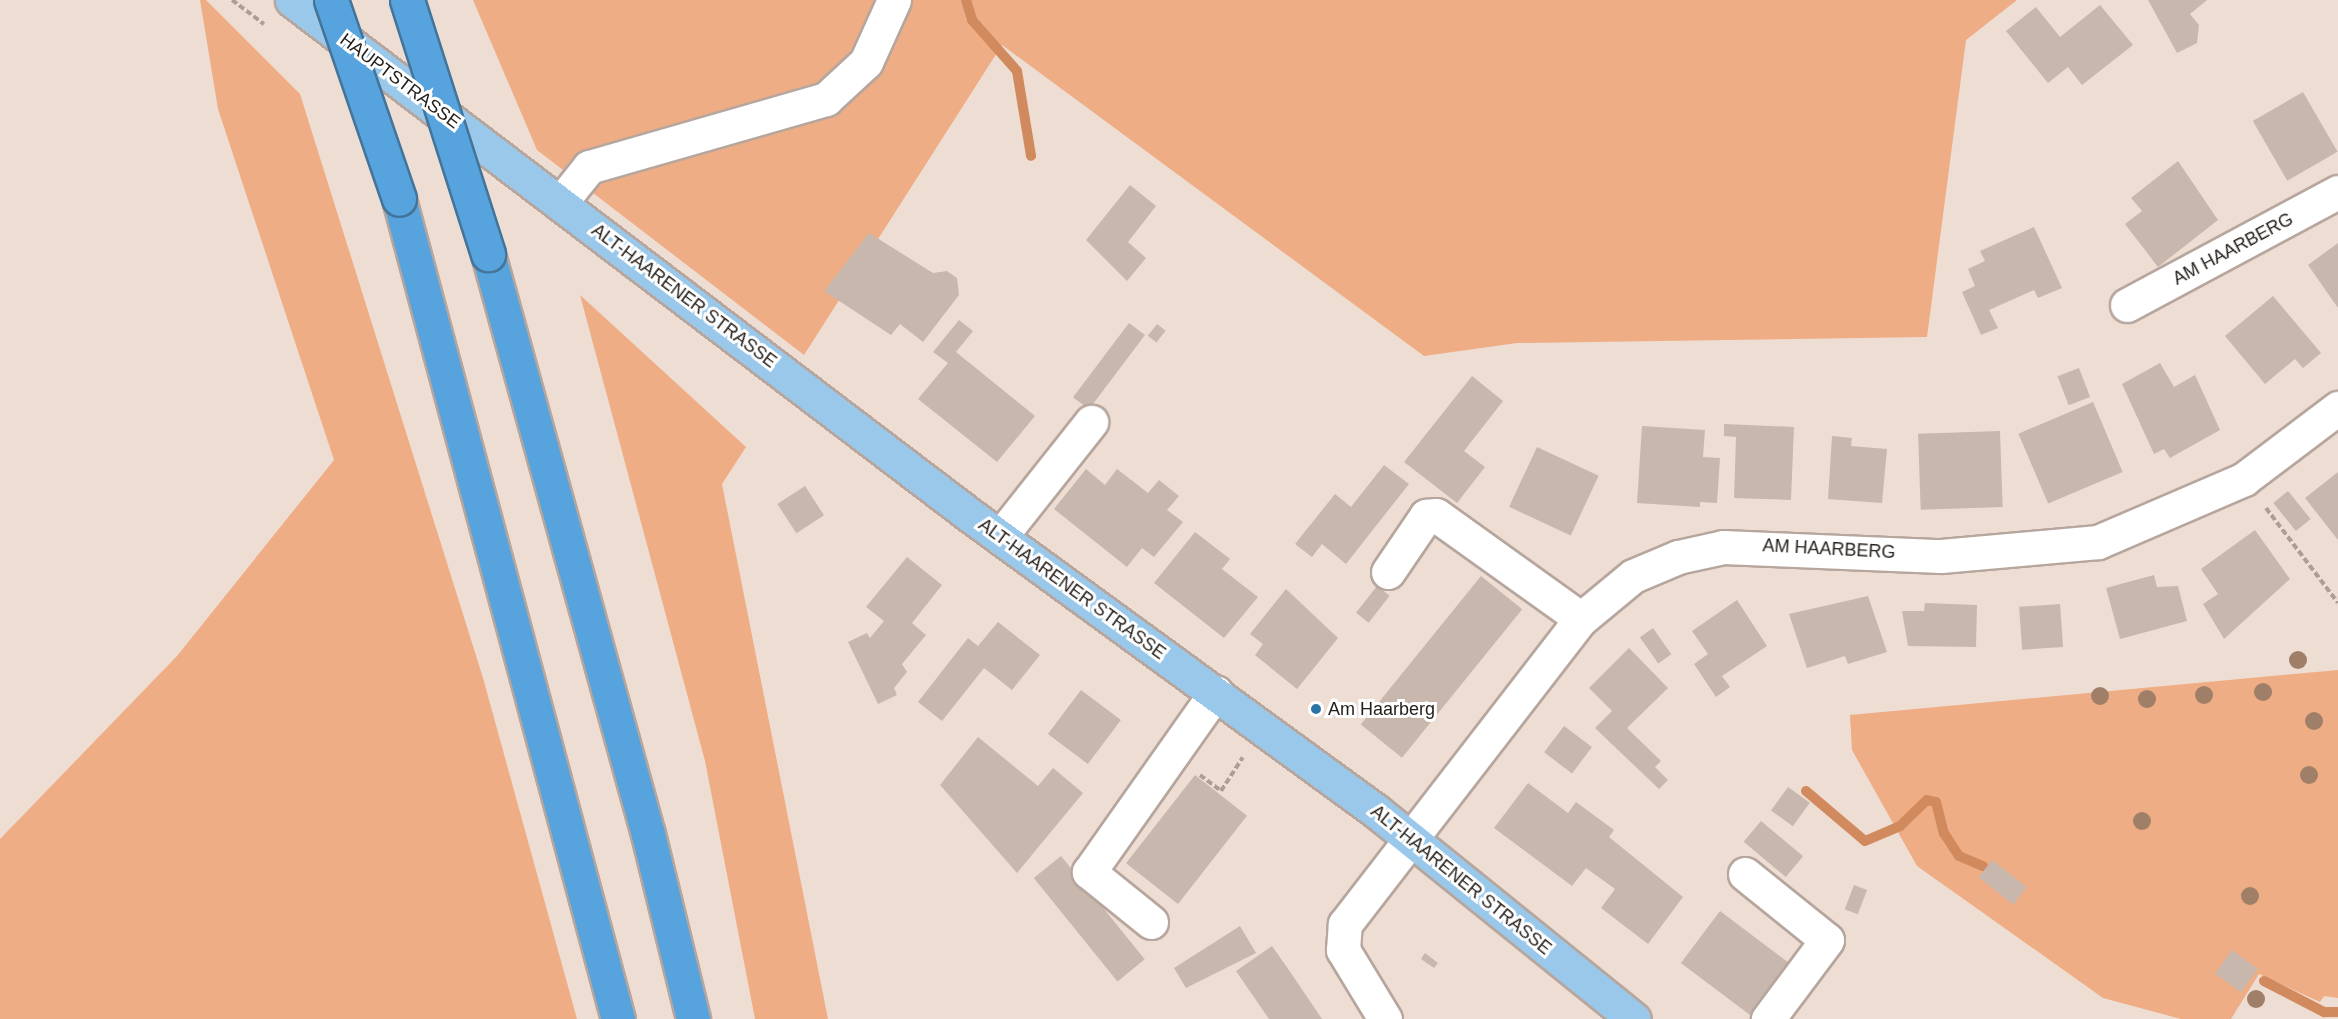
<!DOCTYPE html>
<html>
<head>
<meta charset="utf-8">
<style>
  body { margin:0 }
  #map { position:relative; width:2338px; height:1019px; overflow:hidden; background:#eeddd3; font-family:Arial,sans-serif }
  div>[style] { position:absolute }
  .green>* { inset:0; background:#efad85 }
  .stream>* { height:10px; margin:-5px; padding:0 5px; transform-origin:5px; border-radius:5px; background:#d18a5d }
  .building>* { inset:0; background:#c7b7ad; transform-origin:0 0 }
  .path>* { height:4px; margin-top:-2px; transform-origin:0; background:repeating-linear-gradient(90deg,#ac9e96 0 6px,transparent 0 9px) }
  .roads { filter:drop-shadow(2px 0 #b6a69d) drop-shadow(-2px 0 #b6a69d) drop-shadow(0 2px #b6a69d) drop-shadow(0 -2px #b6a69d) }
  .minor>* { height:33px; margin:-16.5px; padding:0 16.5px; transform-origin:16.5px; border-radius:16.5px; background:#fff }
  .major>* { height:33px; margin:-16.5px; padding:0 16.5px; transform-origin:16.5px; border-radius:16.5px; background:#9ac8eb }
  .highway>* { height:33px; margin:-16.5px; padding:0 16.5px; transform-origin:16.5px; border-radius:16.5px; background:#56a3de }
  .bridges { filter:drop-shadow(2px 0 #447499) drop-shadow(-2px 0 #447499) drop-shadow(0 2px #447499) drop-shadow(0 -2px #447499) }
  .highway-bridge>* { height:33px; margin:-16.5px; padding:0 16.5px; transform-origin:16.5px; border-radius:16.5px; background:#56a3de }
  .trees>* { width:18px; height:18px; margin:-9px; border-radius:50%; background:#a07f68 }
  .dots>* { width:16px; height:16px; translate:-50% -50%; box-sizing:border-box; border:3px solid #fff; border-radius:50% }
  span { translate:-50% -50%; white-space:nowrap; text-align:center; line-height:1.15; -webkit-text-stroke:6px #fff; paint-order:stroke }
  .street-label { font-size:18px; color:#231d19 }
  .poi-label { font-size:18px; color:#231d19 }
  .left { translate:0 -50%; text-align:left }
</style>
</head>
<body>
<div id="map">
  <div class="green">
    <div style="clip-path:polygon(200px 0,206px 0,300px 94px,483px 678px,577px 1019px,0 1019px,0 839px,177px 656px,334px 460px,218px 109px)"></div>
    <div style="clip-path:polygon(473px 0,2017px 0,1966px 40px,1927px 337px,1517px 343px,1424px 356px,1002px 45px,804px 355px,537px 150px)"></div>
    <div style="clip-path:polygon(580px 295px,746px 447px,722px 484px,828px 1019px,755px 1019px,705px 761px)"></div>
    <div style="clip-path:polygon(2338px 670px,2338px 998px,2324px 996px,2320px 1002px,2259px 974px,2231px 1019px,2181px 1019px,2103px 998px,1917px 866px,1852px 750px,1850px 715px)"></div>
  </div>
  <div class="stream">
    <div style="left:966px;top:0;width:21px;rotate:73deg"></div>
    <div style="left:972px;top:20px;width:68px;rotate:48.6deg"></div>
    <div style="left:1017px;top:71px;width:86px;rotate:80.6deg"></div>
    <div style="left:1806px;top:791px;width:77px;rotate:40.3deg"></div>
    <div style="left:1865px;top:841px;width:38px;rotate:-23deg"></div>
    <div style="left:1900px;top:826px;width:37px;rotate:-44deg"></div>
    <div style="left:1927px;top:800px;width:9px;rotate:13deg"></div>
    <div style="left:1936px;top:802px;width:32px;rotate:76deg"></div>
    <div style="left:1944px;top:833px;width:27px;rotate:57deg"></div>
    <div style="left:1959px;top:856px;width:26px;rotate:23deg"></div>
    <div style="left:2264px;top:981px;width:68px;rotate:27.3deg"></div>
    <div style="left:2324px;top:1012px;width:14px"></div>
  </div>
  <div class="building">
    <div style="clip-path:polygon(2148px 0,2207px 0,2190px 14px,2199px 25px,2197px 43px,2177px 53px)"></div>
    <div style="clip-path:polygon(2100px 5px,2133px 45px,2082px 85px,2068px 67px,2048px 83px,2006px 31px,2036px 7px,2060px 37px)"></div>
    <div style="left:2303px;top:92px;width:69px;height:58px;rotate:60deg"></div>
    <div style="clip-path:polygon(2178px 161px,2218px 220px,2158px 267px,2125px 224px,2142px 211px,2131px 198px)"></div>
    <div style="clip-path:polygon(1130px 185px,1156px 206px,1128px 242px,1146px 258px,1127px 281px,1086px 240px)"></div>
    <div style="clip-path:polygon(2034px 227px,2062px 288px,2038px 298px,2034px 290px,1989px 310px,1998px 328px,1981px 335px,1962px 292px,1975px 286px,1968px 269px,1985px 261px,1980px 251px)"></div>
    <div style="clip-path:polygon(869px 233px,933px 273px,947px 271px,957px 278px,959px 295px,923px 342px,900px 324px,891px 335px,824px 291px)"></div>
    <div style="clip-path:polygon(2338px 243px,2338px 308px,2308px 265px)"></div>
    <div style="clip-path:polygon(2273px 296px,2321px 353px,2303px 368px,2295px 359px,2265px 384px,2225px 336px)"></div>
    <div style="clip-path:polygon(959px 320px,973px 331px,956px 352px,1035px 416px,997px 462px,918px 399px,948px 363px,933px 352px)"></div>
    <div style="left:1129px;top:323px;width:20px;height:93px;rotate:37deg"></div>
    <div style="left:1157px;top:324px;width:11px;height:15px;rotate:38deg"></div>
    <div style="clip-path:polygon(2160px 363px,2174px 387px,2195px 375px,2220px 430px,2170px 458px,2164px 449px,2154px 454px,2122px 384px)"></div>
    <div style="left:2079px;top:368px;width:31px;height:23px;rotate:69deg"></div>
    <div style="clip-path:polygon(1472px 376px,1503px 401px,1464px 451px,1485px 467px,1457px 503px,1404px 462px)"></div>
    <div style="left:2093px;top:402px;width:76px;height:81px;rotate:67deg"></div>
    <div style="clip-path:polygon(1724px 424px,1794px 427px,1791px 500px,1734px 498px,1736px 437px,1724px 436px)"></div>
    <div style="clip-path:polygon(1642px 426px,1705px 430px,1703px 457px,1720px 458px,1717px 503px,1700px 502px,1700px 507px,1637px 503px)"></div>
    <div style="left:2000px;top:431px;width:76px;height:82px;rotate:88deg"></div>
    <div style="clip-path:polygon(1832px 436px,1852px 438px,1851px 446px,1887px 449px,1882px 503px,1828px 499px)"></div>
    <div style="left:1537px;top:447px;width:68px;height:66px;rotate:25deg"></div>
    <div style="clip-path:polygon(1384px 465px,1409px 484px,1346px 564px,1322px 544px,1312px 557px,1295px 544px,1335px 494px,1351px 507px)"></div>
    <div style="clip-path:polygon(1086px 469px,1105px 485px,1117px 469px,1148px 493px,1159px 480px,1179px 496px,1167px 510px,1183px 522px,1154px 557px,1142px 548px,1127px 567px,1054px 509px)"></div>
    <div style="clip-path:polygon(2338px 472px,2338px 540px,2305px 498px)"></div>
    <div style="left:805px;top:486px;width:35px;height:33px;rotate:57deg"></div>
    <div style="left:2288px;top:491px;width:36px;height:19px;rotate:51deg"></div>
    <div style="clip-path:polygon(2255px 530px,2290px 579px,2224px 639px,2203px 604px,2218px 594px,2201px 569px)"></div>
    <div style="clip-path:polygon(1195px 532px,1230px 559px,1222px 569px,1258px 597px,1224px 638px,1154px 583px)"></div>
    <div style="clip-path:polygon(907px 557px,942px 585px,912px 623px,926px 635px,902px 664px,907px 672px,894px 688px,897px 695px,878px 704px,848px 642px,867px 633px,870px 638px,884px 621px,866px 607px)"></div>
    <div style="clip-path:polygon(2154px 575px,2157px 587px,2178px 586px,2187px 621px,2120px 639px,2106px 588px)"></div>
    <div style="left:1481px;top:576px;width:53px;height:191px;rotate:39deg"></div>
    <div style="left:1377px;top:586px;width:16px;height:34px;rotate:38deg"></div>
    <div style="clip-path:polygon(1286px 589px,1338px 638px,1297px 689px,1255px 655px,1263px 644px,1250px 634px)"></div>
    <div style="clip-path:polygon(1868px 596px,1887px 652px,1848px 664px,1845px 656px,1807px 668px,1789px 614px)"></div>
    <div style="clip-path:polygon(1737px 600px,1767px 646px,1722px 676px,1730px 687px,1716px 697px,1694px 664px,1708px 654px,1692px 631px)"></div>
    <div style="clip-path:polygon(1925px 603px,1977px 605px,1976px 647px,1908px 646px,1902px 611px,1924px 611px)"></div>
    <div style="left:2060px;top:604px;width:43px;height:41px;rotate:86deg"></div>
    <div style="clip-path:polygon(998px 622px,1040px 655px,1012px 690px,984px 668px,942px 721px,918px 702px,968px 638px,978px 646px)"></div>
    <div style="left:1653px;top:628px;width:32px;height:16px;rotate:55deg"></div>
    <div style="clip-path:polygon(1629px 648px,1668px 688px,1627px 728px,1661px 761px,1655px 767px,1668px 780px,1659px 789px,1595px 728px,1612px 711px,1589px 688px)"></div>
    <div style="left:1081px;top:690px;width:50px;height:55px;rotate:37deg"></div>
    <div style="left:1564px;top:726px;width:35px;height:33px;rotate:37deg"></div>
    <div style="clip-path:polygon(978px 737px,1038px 786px,1053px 768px,1083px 793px,1017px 873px,940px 785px)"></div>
    <div style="left:1195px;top:775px;width:66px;height:112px;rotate:38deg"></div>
    <div style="clip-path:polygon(1528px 783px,1568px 813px,1576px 802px,1614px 830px,1609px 837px,1683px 897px,1648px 944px,1601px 908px,1615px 889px,1586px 868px,1572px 886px,1494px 828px)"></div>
    <div style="left:1788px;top:787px;width:27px;height:29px;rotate:36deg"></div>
    <div style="left:1761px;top:821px;width:55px;height:27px;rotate:40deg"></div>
    <div style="left:1061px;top:856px;width:133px;height:35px;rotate:51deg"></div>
    <div style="left:1992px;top:860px;width:44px;height:22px;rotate:38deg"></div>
    <div style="left:1854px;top:885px;width:14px;height:26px;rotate:21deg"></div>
    <div style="left:1720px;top:911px;width:87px;height:65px;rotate:37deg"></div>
    <div style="clip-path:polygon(1240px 926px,1256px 953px,1186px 988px,1174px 968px)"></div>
    <div style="clip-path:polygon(1272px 946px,1293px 976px,1322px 1019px,1269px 1019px,1236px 971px)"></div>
    <div style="left:2232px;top:950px;width:32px;height:29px;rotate:36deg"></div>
    <div style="clip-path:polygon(1425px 953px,1438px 963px,1434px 968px,1421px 959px)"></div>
  </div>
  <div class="path">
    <div style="left:232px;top:0;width:40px;rotate:37deg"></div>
    <div style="left:2266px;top:508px;width:119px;rotate:52.8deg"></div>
    <div style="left:1200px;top:775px;width:26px;rotate:37deg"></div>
    <div style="left:1221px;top:791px;width:40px;rotate:-57.1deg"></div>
  </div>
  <div class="roads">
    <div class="minor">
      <div style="left:561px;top:202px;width:45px;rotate:-51.3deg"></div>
      <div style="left:589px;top:167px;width:247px;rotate:-16deg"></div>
      <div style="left:826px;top:99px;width:54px;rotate:-42.8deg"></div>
      <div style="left:866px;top:62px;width:68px;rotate:-65.7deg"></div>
      <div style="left:2127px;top:305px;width:239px;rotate:-28.2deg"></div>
      <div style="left:1000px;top:537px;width:147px;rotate:-51.6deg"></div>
      <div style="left:1388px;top:572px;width:68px;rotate:-55.8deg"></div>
      <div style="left:1426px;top:516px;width:10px;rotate:-6deg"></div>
      <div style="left:1436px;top:515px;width:178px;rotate:35.6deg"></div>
      <div style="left:1745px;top:874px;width:105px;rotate:38.8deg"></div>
      <div style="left:1827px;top:940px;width:99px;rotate:126.8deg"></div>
      <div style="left:1151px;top:922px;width:80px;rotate:-141.1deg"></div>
      <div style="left:1089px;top:872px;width:220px;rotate:-54.8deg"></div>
      <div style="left:1385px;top:1019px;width:81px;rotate:-121.3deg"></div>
      <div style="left:1343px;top:950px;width:26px;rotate:-86deg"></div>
      <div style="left:1345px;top:924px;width:386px;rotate:-52.3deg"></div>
      <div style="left:1581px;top:619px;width:67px;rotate:-39.6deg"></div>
      <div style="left:1633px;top:576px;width:49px;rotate:-22.9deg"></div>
      <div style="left:1678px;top:557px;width:46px;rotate:-12.5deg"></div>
      <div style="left:1723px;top:547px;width:218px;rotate:2.4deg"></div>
      <div style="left:1941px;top:556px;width:158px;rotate:-5.1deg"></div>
      <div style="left:2098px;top:542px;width:159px;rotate:-23.3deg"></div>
      <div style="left:2244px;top:479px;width:118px;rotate:-37.1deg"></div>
    </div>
    <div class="major">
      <div style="left:292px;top:0;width:848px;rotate:37.23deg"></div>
      <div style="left:967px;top:513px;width:506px;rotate:36.08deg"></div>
      <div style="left:1376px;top:811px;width:331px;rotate:38.9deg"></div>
    </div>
    <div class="highway">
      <div style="left:399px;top:199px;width:849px;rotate:75.05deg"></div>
      <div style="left:488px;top:254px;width:602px;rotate:74.58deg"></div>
      <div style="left:648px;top:834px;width:190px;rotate:76.3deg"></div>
    </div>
  </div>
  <div class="bridges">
    <div class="highway-bridge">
      <div style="left:331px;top:0;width:210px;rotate:71.1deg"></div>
      <div style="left:407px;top:0;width:267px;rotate:72.3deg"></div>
    </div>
  </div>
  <div class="trees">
    <div style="left:2298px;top:660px"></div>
    <div style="left:2263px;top:692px"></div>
    <div style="left:2204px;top:695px"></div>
    <div style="left:2100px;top:696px"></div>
    <div style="left:2147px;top:699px"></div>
    <div style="left:2314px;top:721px"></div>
    <div style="left:2309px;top:775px"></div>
    <div style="left:2142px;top:821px"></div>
    <div style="left:2250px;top:896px"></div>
    <div style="left:2256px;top:999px"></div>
  </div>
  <div class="dots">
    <div style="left:1316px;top:709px;background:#2b73a7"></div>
  </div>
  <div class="street-label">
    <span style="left:400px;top:81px;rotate:37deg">HAUPTSTRASSE</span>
    <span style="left:2233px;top:249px;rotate:-28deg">AM HAARBERG</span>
    <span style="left:684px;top:296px;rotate:37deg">ALT-HAARENER STRASSE</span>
    <span style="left:1829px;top:549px;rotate:3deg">AM HAARBERG</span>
    <span style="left:1072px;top:589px;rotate:36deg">ALT-HAARENER STRASSE</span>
    <span style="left:1461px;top:880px;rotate:39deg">ALT-HAARENER STRASSE</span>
  </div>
  <div class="poi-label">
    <span class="left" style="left:1328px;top:709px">Am Haarberg</span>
  </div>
</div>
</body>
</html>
